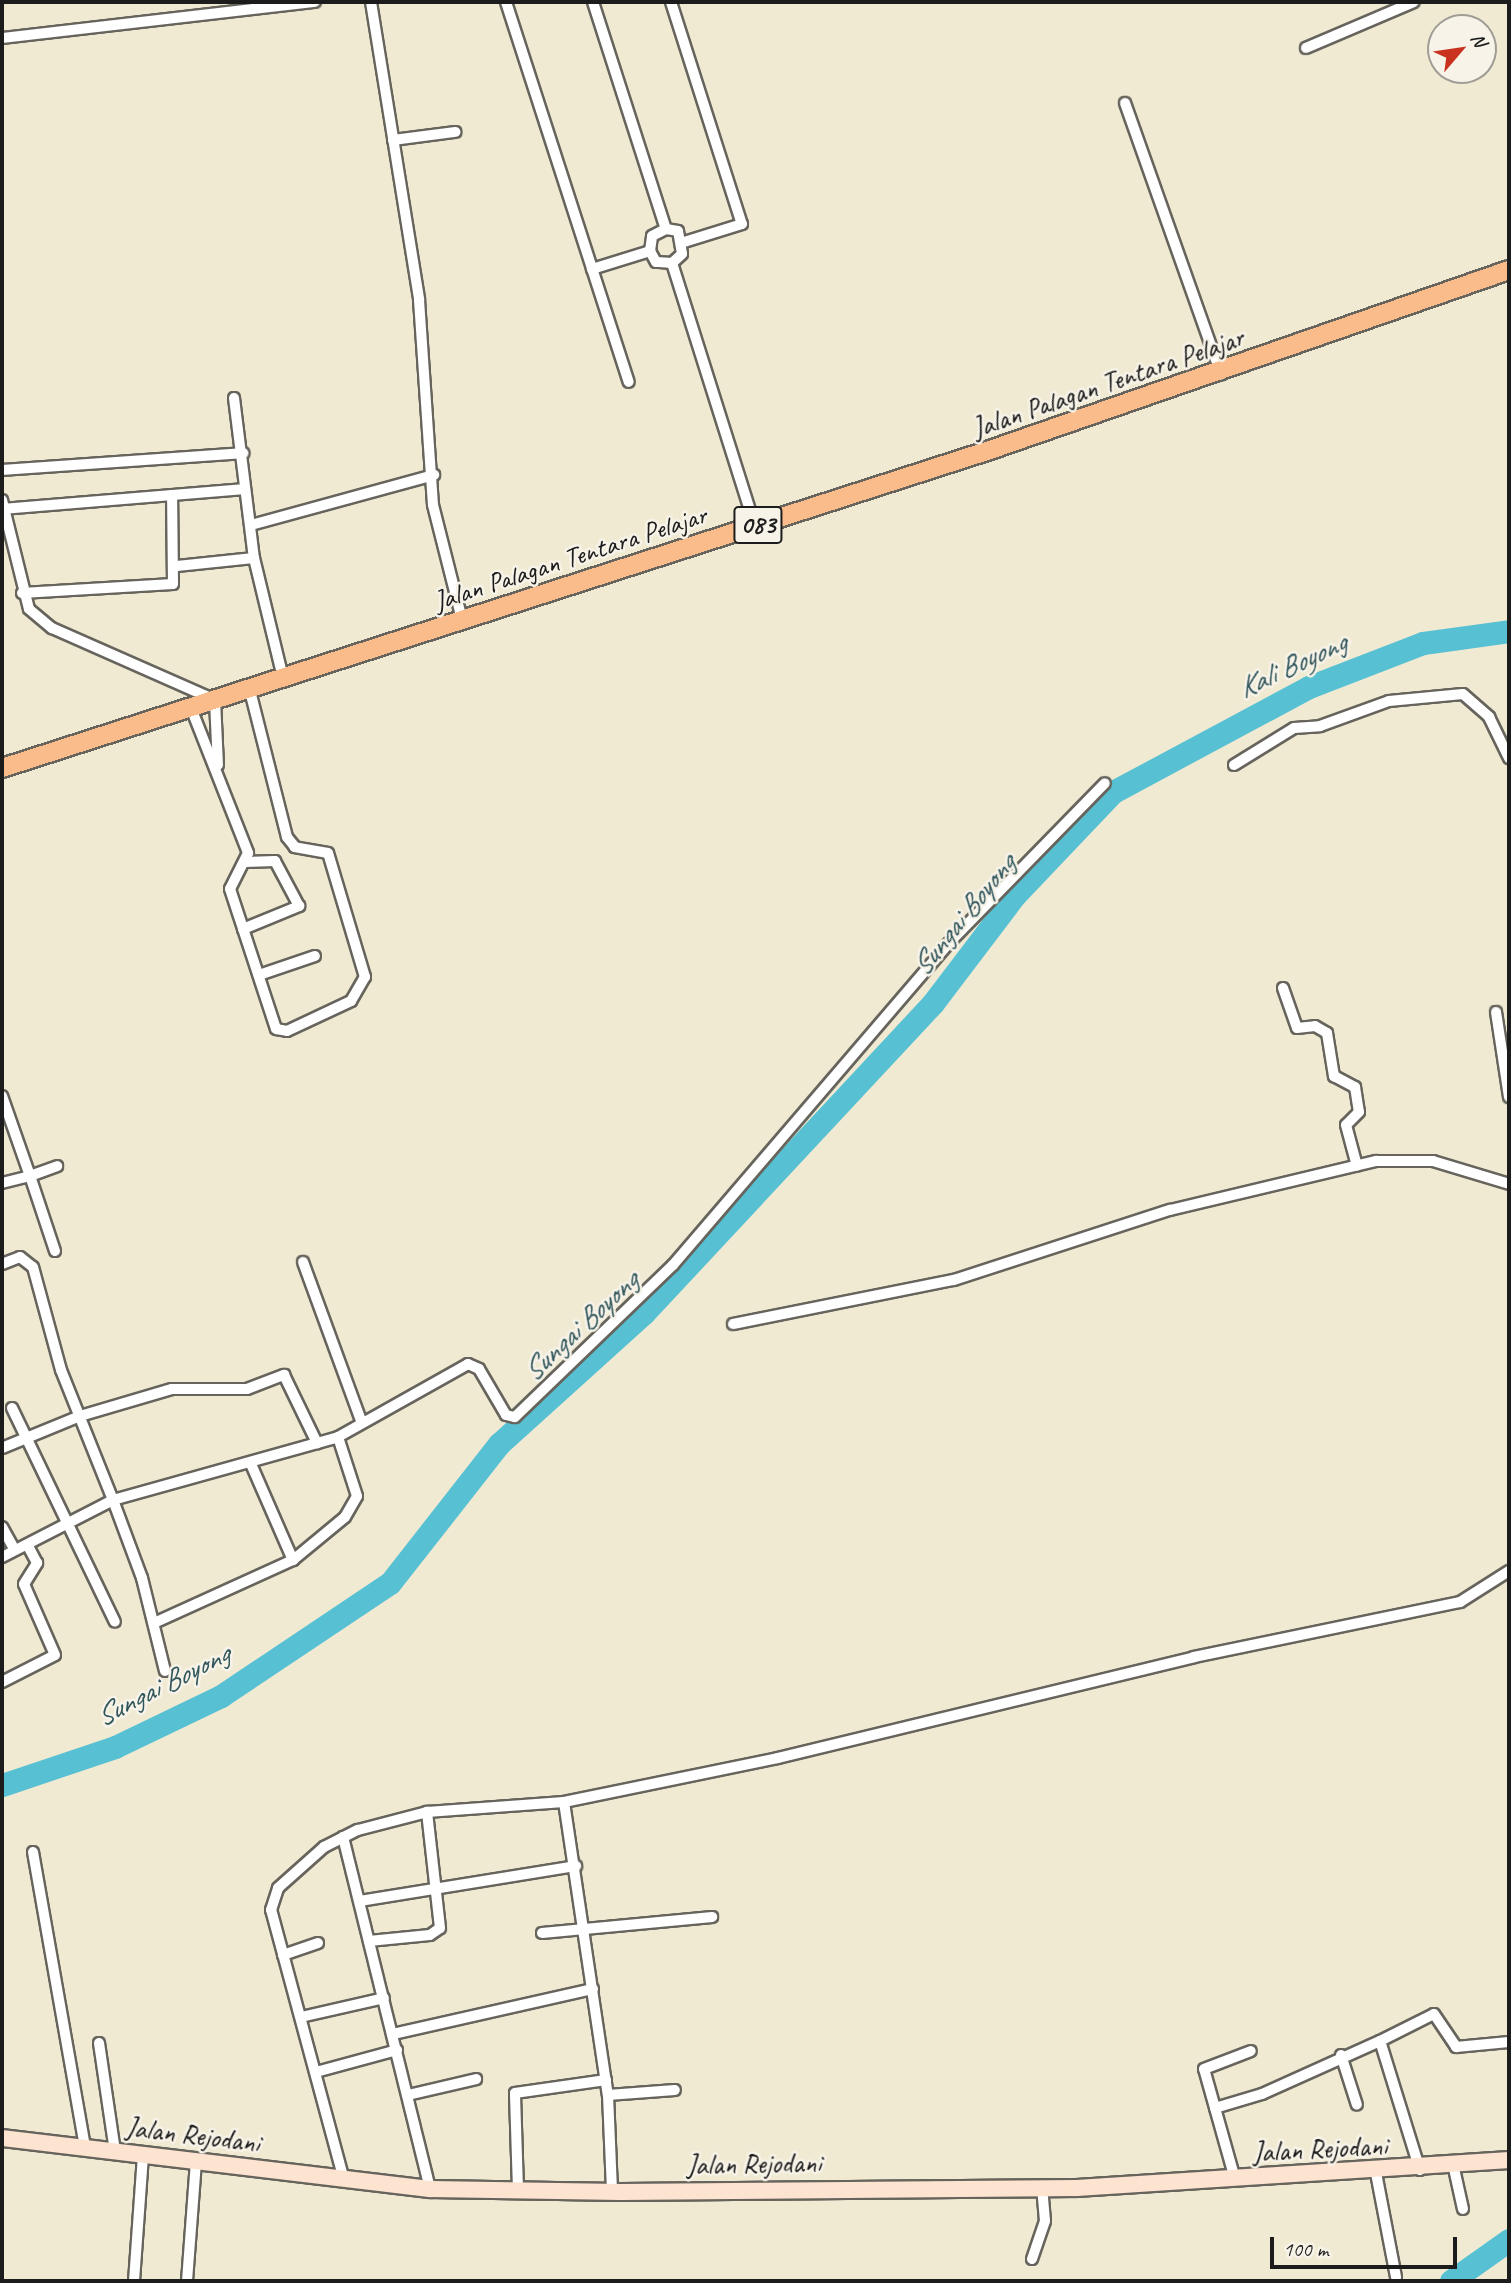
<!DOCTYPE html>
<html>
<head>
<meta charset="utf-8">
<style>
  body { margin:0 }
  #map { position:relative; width:1511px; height:2283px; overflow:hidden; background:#f0ead3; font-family:Caveat,sans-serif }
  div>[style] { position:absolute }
  .river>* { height:23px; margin:-11.5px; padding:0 11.5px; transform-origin:11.5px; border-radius:11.5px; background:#57c1d3 }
  .roads { filter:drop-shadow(2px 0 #66645c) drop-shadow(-2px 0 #66645c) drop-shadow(0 2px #66645c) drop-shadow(0 -2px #66645c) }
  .street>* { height:10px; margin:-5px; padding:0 5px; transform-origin:5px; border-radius:5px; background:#fff }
  .secondary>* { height:16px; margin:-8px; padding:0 8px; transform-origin:8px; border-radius:8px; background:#fde4d0 }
  .primary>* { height:18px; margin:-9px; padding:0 9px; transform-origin:9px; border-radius:9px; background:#f9bc8a }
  span { translate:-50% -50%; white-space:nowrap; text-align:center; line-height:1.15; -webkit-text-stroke:5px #f7f3e8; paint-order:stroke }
  .shield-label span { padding:2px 5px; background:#f7f3e8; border:2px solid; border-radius:5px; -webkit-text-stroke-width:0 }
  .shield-label { font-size:26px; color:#1c1c1c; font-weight:700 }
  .street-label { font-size:28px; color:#1c1c1c }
  .water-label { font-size:30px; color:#31565c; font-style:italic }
  .frame { position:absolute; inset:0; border:4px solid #1c1c1c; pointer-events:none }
  .north { position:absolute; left:1427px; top:14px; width:70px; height:70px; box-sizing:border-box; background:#f7f3e8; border:2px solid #9f9d96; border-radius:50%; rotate:61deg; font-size:19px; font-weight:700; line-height:28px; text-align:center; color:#1c1c1c }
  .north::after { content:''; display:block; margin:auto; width:24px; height:32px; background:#c8321e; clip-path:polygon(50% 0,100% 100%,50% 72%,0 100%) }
  .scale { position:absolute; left:1270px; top:2237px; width:187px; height:32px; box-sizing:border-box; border:4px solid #1c1c1c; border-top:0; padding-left:9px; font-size:21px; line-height:24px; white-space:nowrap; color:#1c1c1c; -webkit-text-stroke:5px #f7f3e8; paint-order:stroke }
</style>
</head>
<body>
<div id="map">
  <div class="river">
    <div style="left:2px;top:1785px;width:119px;rotate:-18.6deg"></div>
    <div style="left:115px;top:1747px;width:118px;rotate:-25.7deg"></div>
    <div style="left:221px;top:1696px;width:203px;rotate:-33.8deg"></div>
    <div style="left:390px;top:1583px;width:177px;rotate:-51.9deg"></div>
    <div style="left:499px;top:1444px;width:195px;rotate:-42.1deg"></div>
    <div style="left:644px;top:1313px;width:424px;rotate:-47deg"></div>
    <div style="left:933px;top:1003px;width:136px;rotate:-52.8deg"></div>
    <div style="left:1015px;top:895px;width:142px;rotate:-46.4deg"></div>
    <div style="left:1113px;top:792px;width:222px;rotate:-28.2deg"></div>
    <div style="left:1309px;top:687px;width:122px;rotate:-21.1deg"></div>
    <div style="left:1423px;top:643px;width:87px;rotate:-7.9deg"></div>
    <div style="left:1451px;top:2281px;width:71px;rotate:-35.3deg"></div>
  </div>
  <div class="roads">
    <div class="street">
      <div style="left:371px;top:2px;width:302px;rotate:80.8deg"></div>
      <div style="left:419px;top:300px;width:205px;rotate:86.1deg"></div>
      <div style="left:433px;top:505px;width:119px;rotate:75.8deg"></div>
      <div style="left:506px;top:2px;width:399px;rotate:72.1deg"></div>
      <div style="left:593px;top:2px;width:238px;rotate:72.2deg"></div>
      <div style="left:671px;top:2px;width:233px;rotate:72.3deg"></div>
      <div style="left:742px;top:224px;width:64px;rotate:162.7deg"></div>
      <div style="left:2px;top:38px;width:315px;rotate:-6.6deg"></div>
      <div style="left:1306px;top:48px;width:117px;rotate:-23.1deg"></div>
      <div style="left:1125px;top:103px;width:288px;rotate:70.5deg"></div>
      <div style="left:393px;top:140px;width:63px;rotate:-7.4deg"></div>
      <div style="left:672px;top:263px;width:16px;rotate:-176deg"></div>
      <div style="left:656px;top:262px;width:13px;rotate:-119deg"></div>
      <div style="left:650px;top:251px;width:15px;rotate:-82deg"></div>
      <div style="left:652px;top:236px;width:16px;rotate:-27deg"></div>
      <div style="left:666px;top:229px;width:12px;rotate:9deg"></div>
      <div style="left:678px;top:231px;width:23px;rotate:80deg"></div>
      <div style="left:682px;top:254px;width:13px;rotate:138deg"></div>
      <div style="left:672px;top:263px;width:276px;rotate:72.5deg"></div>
      <div style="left:592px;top:269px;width:61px;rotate:-17.2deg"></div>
      <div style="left:234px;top:398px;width:161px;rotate:82.9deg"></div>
      <div style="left:254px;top:558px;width:123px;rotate:76.4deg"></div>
      <div style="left:2px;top:470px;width:242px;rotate:-4deg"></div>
      <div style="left:2px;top:500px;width:112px;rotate:76.1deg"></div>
      <div style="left:29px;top:609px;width:30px;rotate:40deg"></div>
      <div style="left:52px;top:628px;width:178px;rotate:23.8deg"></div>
      <div style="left:215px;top:700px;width:65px;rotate:87.4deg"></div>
      <div style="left:2px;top:509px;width:244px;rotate:-4.7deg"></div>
      <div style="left:251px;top:525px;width:190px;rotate:-15.3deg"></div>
      <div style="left:177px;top:566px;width:77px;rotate:-5.9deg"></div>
      <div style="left:22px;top:593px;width:151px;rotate:-3.4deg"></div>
      <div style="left:173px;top:584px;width:89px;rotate:-90.6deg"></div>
      <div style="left:191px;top:708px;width:156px;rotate:68.5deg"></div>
      <div style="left:248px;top:853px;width:40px;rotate:116.6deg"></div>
      <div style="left:230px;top:889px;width:147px;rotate:71.8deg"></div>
      <div style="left:276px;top:1029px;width:11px;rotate:10deg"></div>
      <div style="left:287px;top:1031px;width:71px;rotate:-25.1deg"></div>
      <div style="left:351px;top:1001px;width:28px;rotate:-60deg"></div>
      <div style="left:365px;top:977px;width:129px;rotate:-106.6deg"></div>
      <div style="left:328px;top:853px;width:34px;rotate:-170deg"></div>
      <div style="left:295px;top:847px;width:13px;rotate:-129deg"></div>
      <div style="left:287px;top:837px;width:155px;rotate:-104.2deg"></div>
      <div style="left:1234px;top:765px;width:70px;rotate:-31.7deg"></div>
      <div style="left:1294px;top:728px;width:26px;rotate:-4deg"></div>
      <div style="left:1320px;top:726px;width:73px;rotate:-19.9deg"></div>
      <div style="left:1389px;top:701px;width:74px;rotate:-5.4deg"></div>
      <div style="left:1463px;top:694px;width:35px;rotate:41deg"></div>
      <div style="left:1489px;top:717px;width:46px;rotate:64deg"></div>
      <div style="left:243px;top:929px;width:61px;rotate:-22.3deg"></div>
      <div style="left:299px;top:906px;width:51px;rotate:-118.1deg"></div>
      <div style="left:275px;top:861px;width:30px;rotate:178deg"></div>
      <div style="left:259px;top:975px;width:59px;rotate:-18.7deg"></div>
      <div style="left:1283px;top:988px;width:42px;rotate:70.7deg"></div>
      <div style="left:1297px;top:1028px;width:18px;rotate:-6deg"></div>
      <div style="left:1315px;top:1026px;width:14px;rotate:30deg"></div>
      <div style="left:1327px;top:1033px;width:44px;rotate:80.8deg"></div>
      <div style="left:1334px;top:1076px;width:24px;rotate:28deg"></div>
      <div style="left:1355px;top:1087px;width:25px;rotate:81deg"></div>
      <div style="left:1359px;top:1112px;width:18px;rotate:135deg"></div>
      <div style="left:1346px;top:1125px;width:42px;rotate:75deg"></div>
      <div style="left:1496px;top:1012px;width:86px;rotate:81.3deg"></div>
      <div style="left:2px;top:1096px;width:85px;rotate:70.7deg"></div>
      <div style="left:30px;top:1176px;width:29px;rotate:166deg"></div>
      <div style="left:55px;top:1251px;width:79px;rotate:-108.4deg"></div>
      <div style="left:30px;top:1176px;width:29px;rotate:-20deg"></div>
      <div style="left:303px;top:1262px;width:171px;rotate:69.9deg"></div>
      <div style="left:2px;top:1264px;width:19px;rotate:-21deg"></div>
      <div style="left:20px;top:1257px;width:16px;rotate:38deg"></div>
      <div style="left:33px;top:1267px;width:107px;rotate:74.8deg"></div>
      <div style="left:61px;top:1370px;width:140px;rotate:68.2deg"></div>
      <div style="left:113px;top:1500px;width:125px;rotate:152.8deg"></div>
      <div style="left:733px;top:1324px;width:225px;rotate:-11.3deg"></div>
      <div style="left:954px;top:1280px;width:227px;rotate:-18deg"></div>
      <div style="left:1170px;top:1210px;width:212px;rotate:-13.4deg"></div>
      <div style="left:1376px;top:1161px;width:57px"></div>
      <div style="left:1433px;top:1161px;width:79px;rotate:16.8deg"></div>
      <div style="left:12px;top:1408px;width:237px;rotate:64.3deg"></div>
      <div style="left:2px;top:1448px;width:84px;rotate:-22.3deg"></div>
      <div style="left:80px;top:1416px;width:96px;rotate:-16.4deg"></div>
      <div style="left:172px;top:1389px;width:75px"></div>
      <div style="left:247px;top:1389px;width:40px;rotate:-21deg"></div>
      <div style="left:284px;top:1375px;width:76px;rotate:64.1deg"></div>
      <div style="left:251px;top:1464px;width:105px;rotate:66.4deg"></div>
      <div style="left:2px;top:1527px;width:26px;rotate:61deg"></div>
      <div style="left:154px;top:1623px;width:153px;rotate:-24.4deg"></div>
      <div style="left:293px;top:1560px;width:67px;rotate:-39.6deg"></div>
      <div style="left:345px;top:1517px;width:24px;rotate:-60deg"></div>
      <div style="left:357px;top:1496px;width:62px;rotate:-107.9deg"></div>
      <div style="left:165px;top:1671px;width:96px;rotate:-103.9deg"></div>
      <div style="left:142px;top:1578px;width:83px;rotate:-110.4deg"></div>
      <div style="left:113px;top:1500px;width:234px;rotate:-15.6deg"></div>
      <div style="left:338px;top:1437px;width:149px;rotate:-29.3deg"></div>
      <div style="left:468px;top:1364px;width:12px;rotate:24deg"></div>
      <div style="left:479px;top:1369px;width:53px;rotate:59.6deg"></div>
      <div style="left:506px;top:1415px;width:9px;rotate:13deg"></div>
      <div style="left:515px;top:1417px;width:219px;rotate:-43.9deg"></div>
      <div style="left:673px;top:1265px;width:424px;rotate:-49.4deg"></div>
      <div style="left:949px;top:943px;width:223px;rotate:-45.7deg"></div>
      <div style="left:2px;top:1682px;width:59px;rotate:-27deg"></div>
      <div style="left:55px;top:1655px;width:77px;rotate:-113.6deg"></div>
      <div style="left:24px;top:1584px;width:25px;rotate:-58deg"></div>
      <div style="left:37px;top:1563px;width:21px;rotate:-118deg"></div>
      <div style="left:564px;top:1802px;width:218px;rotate:-11.6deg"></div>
      <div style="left:778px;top:1758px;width:428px;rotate:-13.6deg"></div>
      <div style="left:1194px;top:1657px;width:272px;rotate:-11.7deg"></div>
      <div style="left:1460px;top:1602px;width:58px;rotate:-32.3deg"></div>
      <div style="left:343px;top:1837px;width:363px;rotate:76.1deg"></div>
      <div style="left:33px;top:1852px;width:301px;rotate:80deg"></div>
      <div style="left:360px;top:1901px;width:219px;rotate:-9.2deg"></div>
      <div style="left:542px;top:1933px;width:171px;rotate:-5.4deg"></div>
      <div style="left:369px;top:1941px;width:61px;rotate:-5.6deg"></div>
      <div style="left:430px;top:1935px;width:12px;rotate:-35deg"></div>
      <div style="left:440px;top:1928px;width:117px;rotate:-96.4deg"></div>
      <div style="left:283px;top:1955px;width:37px;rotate:-19deg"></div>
      <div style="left:301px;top:2017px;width:85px;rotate:-12.9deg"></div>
      <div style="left:393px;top:2034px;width:205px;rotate:-12.7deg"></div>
      <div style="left:99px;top:2043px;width:110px;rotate:81.6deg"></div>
      <div style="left:1341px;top:2055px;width:52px;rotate:72.3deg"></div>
      <div style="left:316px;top:2072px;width:84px;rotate:-15.2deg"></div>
      <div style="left:408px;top:2095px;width:70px;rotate:-13.2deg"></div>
      <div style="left:608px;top:2095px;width:67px;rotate:-4.3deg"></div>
      <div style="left:1215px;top:2108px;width:49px;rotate:-16.6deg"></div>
      <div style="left:1262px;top:2094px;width:129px;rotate:-24.2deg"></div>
      <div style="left:1453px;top:2164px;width:46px;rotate:77.5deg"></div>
      <div style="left:1420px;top:2170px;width:135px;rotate:-107.2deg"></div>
      <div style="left:1380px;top:2041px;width:60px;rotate:-26.6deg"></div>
      <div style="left:1434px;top:2014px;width:40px;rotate:56deg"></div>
      <div style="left:1456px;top:2047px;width:53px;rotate:-5.4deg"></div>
      <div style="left:1376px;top:2173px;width:106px;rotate:79.1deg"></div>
      <div style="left:1235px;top:2179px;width:114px;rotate:-105.7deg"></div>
      <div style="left:1204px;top:2069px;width:50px;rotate:-21deg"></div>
      <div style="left:344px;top:2180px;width:280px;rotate:-105.1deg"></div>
      <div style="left:271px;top:1910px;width:23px;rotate:-72deg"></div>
      <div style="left:278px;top:1888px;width:62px;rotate:-41.7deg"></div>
      <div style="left:324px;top:1847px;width:38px;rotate:-27deg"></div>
      <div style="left:358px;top:1830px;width:71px;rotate:-14.6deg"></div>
      <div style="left:427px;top:1812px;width:137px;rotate:-4.2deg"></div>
      <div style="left:564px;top:1802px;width:296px;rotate:81.5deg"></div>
      <div style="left:608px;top:2095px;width:96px;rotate:87.6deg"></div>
      <div style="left:518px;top:2190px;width:97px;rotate:-91.8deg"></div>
      <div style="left:515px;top:2093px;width:92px;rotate:-8.1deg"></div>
      <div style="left:1032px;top:2259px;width:40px;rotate:-71.1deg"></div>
      <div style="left:1045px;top:2221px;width:33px;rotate:-95deg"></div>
      <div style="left:134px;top:2281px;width:125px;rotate:-85.9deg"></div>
      <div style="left:187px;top:2281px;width:119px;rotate:-85.7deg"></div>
    </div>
    <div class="secondary">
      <div style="left:2px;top:2138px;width:431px;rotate:6.8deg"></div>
      <div style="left:430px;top:2189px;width:191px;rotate:0.9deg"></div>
      <div style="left:621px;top:2192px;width:456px;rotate:-0.5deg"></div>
      <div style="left:1077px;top:2188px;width:433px;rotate:-3.7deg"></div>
    </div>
    <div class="primary">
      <div style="left:2px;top:768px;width:1038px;rotate:-17.84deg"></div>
      <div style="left:990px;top:450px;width:549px;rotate:-19.13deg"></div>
    </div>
  </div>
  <div class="shield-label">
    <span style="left:758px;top:525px">083</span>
  </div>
  <div class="street-label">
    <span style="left:1108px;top:383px;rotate:-19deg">Jalan Palagan Tentara Pelajar</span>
    <span style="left:570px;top:558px;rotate:-18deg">Jalan Palagan Tentara Pelajar</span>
    <span style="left:193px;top:2135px;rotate:7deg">Jalan Rejodani</span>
    <span style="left:1320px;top:2149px;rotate:-3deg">Jalan Rejodani</span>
    <span style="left:754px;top:2164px;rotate:-1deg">Jalan Rejodani</span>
  </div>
  <div class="water-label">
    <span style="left:1292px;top:665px;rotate:-25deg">Kali Boyong</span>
    <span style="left:963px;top:915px;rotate:-51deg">Sungai Boyong</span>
    <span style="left:580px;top:1326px;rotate:-43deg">Sungai Boyong</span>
    <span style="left:162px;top:1685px;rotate:-27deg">Sungai Boyong</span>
  </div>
  <div class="frame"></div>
  <div class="north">N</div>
  <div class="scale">100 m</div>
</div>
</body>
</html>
